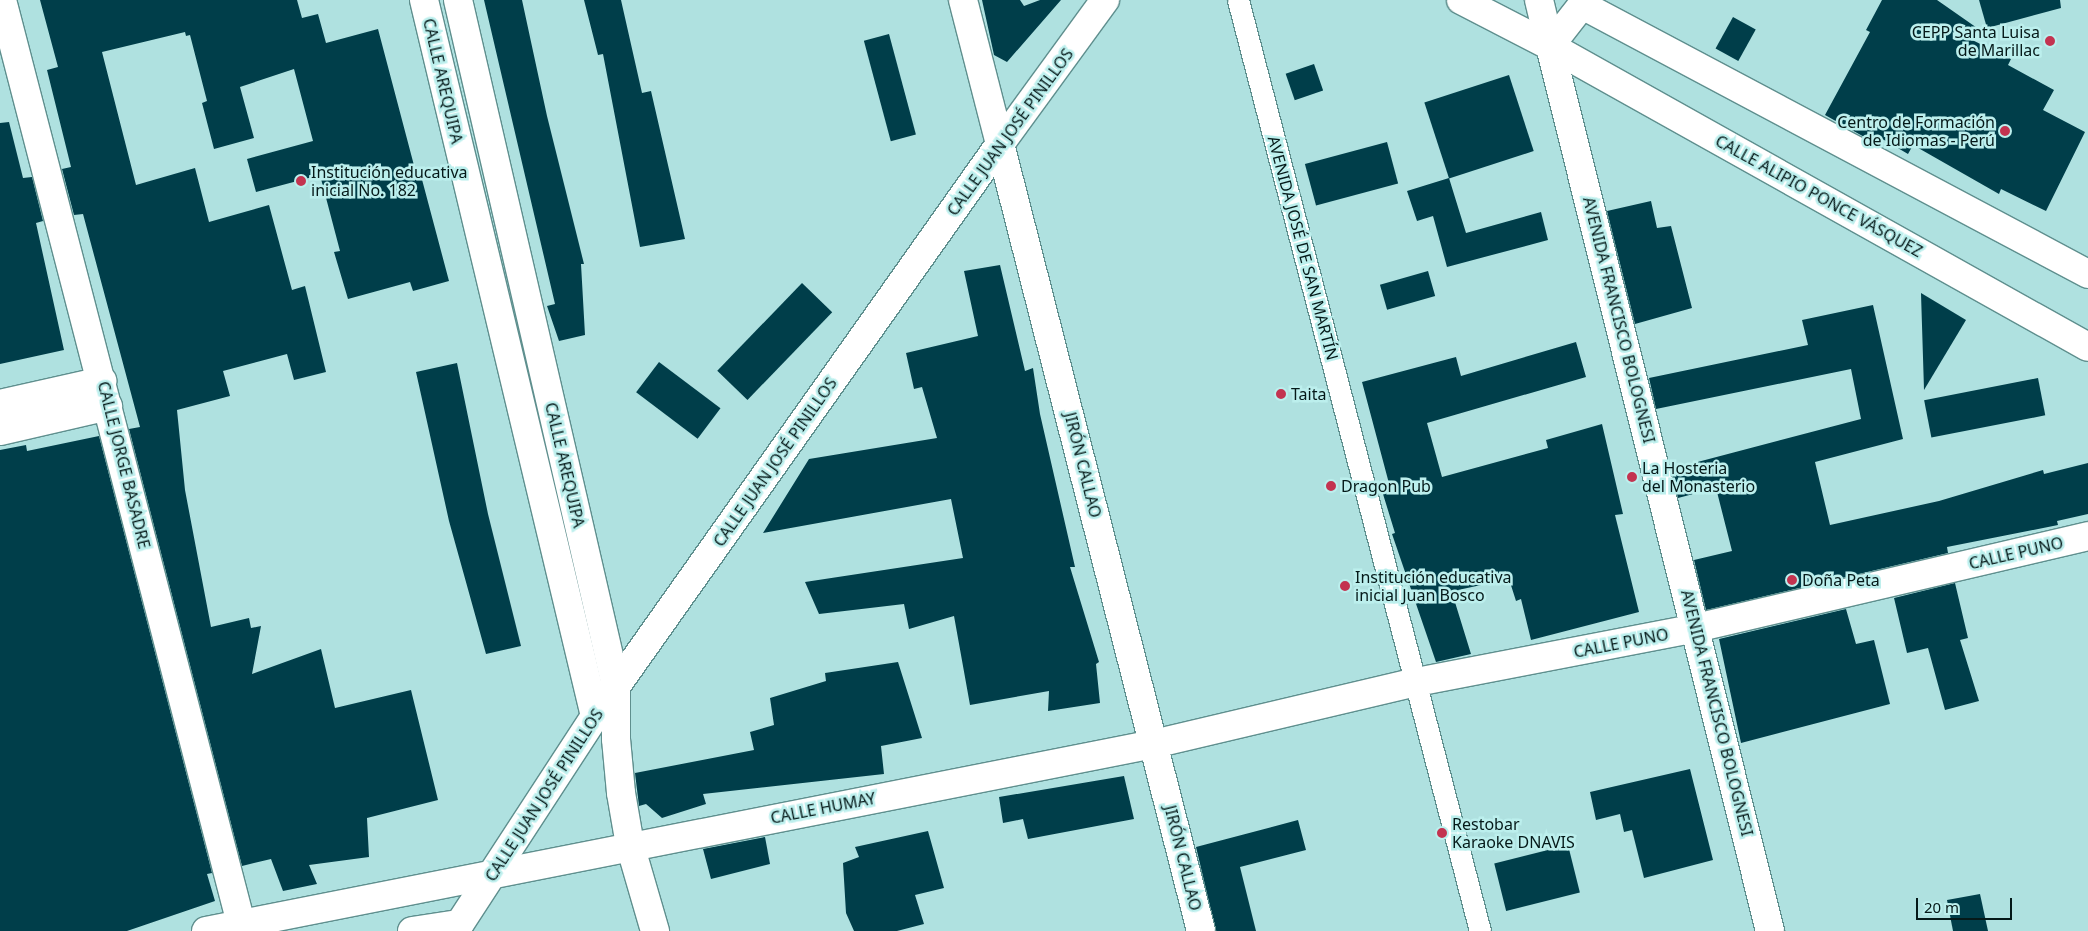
<!DOCTYPE html>
<html>
<head>
<meta charset="utf-8">
<style>
  body { margin:0 }
  #map { position:relative; width:2088px; height:931px; overflow:hidden; background:#afe1e0; font-family:"Noto Sans",sans-serif }
  div>[style] { position:absolute }
  .building>* { inset:0; background:#003e4a; transform-origin:0 0 }
  .roads { filter:drop-shadow(1px 0 #5f8f8e) drop-shadow(-1px 0 #5f8f8e) drop-shadow(0 1px #5f8f8e) drop-shadow(0 -1px #5f8f8e) }
  .pedestrian>* { height:21px; margin:-10.5px; padding:0 10.5px; transform-origin:10.5px; border-radius:10.5px; background:#fff }
  .minor>* { height:28px; margin:-14px; padding:0 14px; transform-origin:14px; border-radius:14px; background:#fff }
  .tertiary>* { height:28px; margin:-14px; padding:0 14px; transform-origin:14px; border-radius:14px; background:#fff }
  .secondary>* { height:28px; margin:-14px; padding:0 14px; transform-origin:14px; border-radius:14px; background:#fff }
  .dots>* { width:14px; height:14px; translate:-50% -50%; box-sizing:border-box; border:2px solid #bcefed; border-radius:50% }
  span { translate:-50% -50%; white-space:nowrap; text-align:center; line-height:1.15; -webkit-text-stroke:5px #bcefed; paint-order:stroke }
  .poi-label { font-size:16px; color:#051919 }
  .right { translate:-100% -50%; text-align:right }
  .left { translate:0 -50%; text-align:left }
  .street-label { font-size:16px; color:#051919 }
  .scale { position:absolute; left:1916px; top:898px; width:96px; height:22px; box-sizing:border-box; border:2px solid #051919; border-top:0; padding-left:6px; font-size:15px; line-height:18px; white-space:nowrap; color:#051919; -webkit-text-stroke:4px #bcefed; paint-order:stroke }
</style>
</head>
<body>
<div id="map">
  <div class="building">
    <div style="clip-path:polygon(40px 0,297px 0,302px 18px,318px 14px,326px 43px,378px 29px,416px 173px,420px 172px,449px 281px,413px 291px,410px 282px,348px 299px,334px 252px,340px 251px,320px 175px,256px 192px,247px 159px,313px 141px,294px 69px,240px 87px,254px 138px,214px 149px,202px 103px,207px 101px,190px 35px,186px 36px,185px 32px,102px 52px,136px 185px,195px 168px,209px 222px,269px 205px,292px 290px,305px 286px,326px 372px,294px 380px,287px 354px,223px 371px,230px 396px,177px 410px,185px 490px,211px 627px,249px 618px,251px 628px,261px 626px,252px 674px,321px 649px,335px 708px,411px 690px,438px 800px,367px 818px,369px 857px,309px 865px,317px 884px,283px 891px,271px 859px,242px 866px,129px 429px,140px 427px,83px 214px,74px 215px,62px 169px,71px 167px,47px 70px,58px 67px)"></div>
    <div style="clip-path:polygon(484px 0,522px 0,547px 116px,584px 264px,581px 264px,585px 335px,559px 341px,547px 306px,555px 304px)"></div>
    <div style="clip-path:polygon(584px 0,621px 0,642px 93px,651px 91px,685px 239px,640px 247px,603px 54px,598px 55px)"></div>
    <div style="clip-path:polygon(982px 0,1020px 0,1024px 6px,1040px 0,1061px 0,1007px 62px,994px 55px)"></div>
    <div style="clip-path:polygon(1882px 0,1937px 0,1980px 30px,1962px 35px,2011px 59px,2008px 65px,2054px 90px,2043px 110px,2085px 132px,2046px 211px,2001px 189px,1999px 194px,1913px 145px,1908px 154px,1879px 137px,1875px 143px,1825px 115px,1870px 32px,1866px 30px)"></div>
    <div style="clip-path:polygon(1979px 0,2060px 0,2061px 8px,1987px 28px)"></div>
    <div style="left:1733px;top:17px;width:26px;height:36px;rotate:29deg"></div>
    <div style="left:889px;top:34px;width:104px;height:26px;rotate:75deg"></div>
    <div style="left:1314px;top:64px;width:28px;height:30px;rotate:71deg"></div>
    <div style="left:1509px;top:75px;width:80px;height:89px;rotate:72deg"></div>
    <div style="clip-path:polygon(9px 122px,23px 178px,32px 177px,43px 221px,36px 223px,64px 350px,0 364px,0 123px)"></div>
    <div style="left:1387px;top:142px;width:43px;height:85px;rotate:75deg"></div>
    <div style="clip-path:polygon(1449px 178px,1466px 233px,1541px 212px,1548px 240px,1447px 267px,1433px 216px,1417px 221px,1407px 191px)"></div>
    <div style="clip-path:polygon(1651px 201px,1657px 228px,1671px 226px,1692px 308px,1635px 324px,1607px 211px)"></div>
    <div style="clip-path:polygon(1000px 265px,1025px 371px,1033px 368px,1040px 414px,1075px 567px,1070px 567px,1099px 662px,1096px 664px,1100px 703px,1048px 711px,1049px 691px,970px 705px,954px 616px,909px 629px,904px 604px,819px 614px,805px 582px,963px 558px,951px 499px,763px 533px,809px 459px,937px 438px,922px 387px,914px 389px,906px 353px,978px 336px,964px 271px)"></div>
    <div style="left:1428px;top:271px;width:26px;height:50px;rotate:74deg"></div>
    <div style="left:802px;top:283px;width:42px;height:122px;rotate:44deg"></div>
    <div style="clip-path:polygon(1921px 293px,1966px 320px,1924px 390px)"></div>
    <div style="clip-path:polygon(1873px 305px,1903px 439px,1815px 462px,1830px 525px,1939px 501px,2043px 470px,2044px 474px,2088px 463px,2088px 514px,2057px 521px,2058px 525px,1947px 547px,1948px 553px,1706px 610px,1694px 560px,1732px 551px,1716px 488px,1678px 498px,1671px 469px,1861px 419px,1851px 369px,1656px 409px,1649px 378px,1808px 345px,1802px 320px)"></div>
    <div style="clip-path:polygon(1576px 342px,1586px 377px,1427px 423px,1442px 477px,1548px 448px,1546px 440px,1602px 424px,1623px 514px,1615px 515px,1639px 612px,1531px 640px,1521px 599px,1516px 601px,1509px 579px,1458px 590px,1460px 597px,1454px 599px,1471px 654px,1436px 662px,1392px 534px,1395px 533px,1383px 494px,1391px 491px,1362px 382px,1456px 357px,1461px 376px)"></div>
    <div style="left:659px;top:362px;width:77px;height:38px;rotate:37deg"></div>
    <div style="clip-path:polygon(457px 363px,488px 514px,521px 646px,486px 654px,449px 521px,416px 372px)"></div>
    <div style="left:2038px;top:378px;width:38px;height:116px;rotate:79deg"></div>
    <div style="clip-path:polygon(99px 436px,212px 873px,207px 874px,215px 901px,127px 931px,0 931px,0 450px,26px 445px,27px 451px)"></div>
    <div style="clip-path:polygon(1955px 583px,1968px 638px,1960px 640px,1979px 701px,1945px 710px,1928px 648px,1907px 653px,1894px 598px)"></div>
    <div style="clip-path:polygon(1846px 609px,1856px 644px,1874px 640px,1890px 704px,1741px 743px,1719px 639px)"></div>
    <div style="clip-path:polygon(898px 662px,922px 738px,881px 746px,884px 774px,703px 794px,706px 804px,662px 818px,646px 804px,639px 806px,635px 773px,754px 750px,750px 732px,774px 725px,770px 698px,826px 681px,825px 673px)"></div>
    <div style="clip-path:polygon(1690px 769px,1713px 860px,1644px 878px,1632px 830px,1624px 832px,1620px 814px,1596px 820px,1590px 792px)"></div>
    <div style="clip-path:polygon(1124px 776px,1134px 819px,1028px 839px,1023px 819px,1003px 823px,999px 797px)"></div>
    <div style="clip-path:polygon(1298px 820px,1306px 850px,1240px 867px,1256px 931px,1216px 931px,1196px 847px)"></div>
    <div style="clip-path:polygon(928px 831px,944px 888px,915px 895px,924px 924px,897px 931px,854px 931px,846px 913px,843px 863px,859px 857px,855px 847px)"></div>
    <div style="clip-path:polygon(765px 837px,770px 864px,711px 879px,703px 849px)"></div>
    <div style="left:1568px;top:845px;width:49px;height:76px;rotate:76deg"></div>
    <div style="clip-path:polygon(1980px 894px,1988px 931px,1953px 931px,1947px 900px)"></div>
  </div>
  <div class="roads">
    <div class="pedestrian">
      <div style="left:1238px;top:0;width:962px;rotate:75.43deg"></div>
    </div>
    <div class="minor">
      <div style="left:2px;top:0;width:962px;rotate:75.49deg"></div>
      <div style="left:424px;top:0;width:736px;rotate:76.57deg"></div>
      <div style="left:458px;top:0;width:704px;rotate:77.03deg"></div>
      <div style="left:616px;top:686px;width:53px;rotate:90deg"></div>
      <div style="left:616px;top:739px;width:54px;rotate:84.7deg"></div>
      <div style="left:621px;top:793px;width:53px;rotate:80.2deg"></div>
      <div style="left:630px;top:845px;width:90px;rotate:73.8deg"></div>
      <div style="left:963px;top:0;width:149px;rotate:75.6deg"></div>
      <div style="left:1539px;top:0;width:47px;rotate:76.6deg"></div>
      <div style="left:0;top:404px;width:105px;rotate:-12.7deg"></div>
      <div style="left:0;top:431px;width:111px;rotate:-13deg"></div>
      <div style="left:206px;top:931px;width:966px;rotate:-11.16deg"></div>
      <div style="left:1154px;top:744px;width:269px;rotate:-13.3deg"></div>
      <div style="left:1416px;top:682px;width:285px;rotate:-10.9deg"></div>
      <div style="left:1696px;top:628px;width:403px;rotate:-13.2deg"></div>
      <div style="left:412px;top:931px;width:48px;rotate:-8.5deg"></div>
    </div>
    <div class="tertiary">
      <div style="left:2088px;top:274px;width:573px;rotate:-152deg"></div>
      <div style="left:1582px;top:5px;width:52px;rotate:128deg"></div>
      <div style="left:1550px;top:46px;width:616px;rotate:29.23deg"></div>
      <div style="left:455px;top:931px;width:257px;rotate:-56.9deg"></div>
      <div style="left:595px;top:716px;width:701px;rotate:-54.7deg"></div>
    </div>
    <div class="secondary">
      <div style="left:1105px;top:0;width:178px;rotate:126.1deg"></div>
      <div style="left:1000px;top:144px;width:812px;rotate:75.67deg"></div>
      <div style="left:1461px;top:0;width:100px;rotate:27.3deg"></div>
      <div style="left:1550px;top:46px;width:912px;rotate:76.04deg"></div>
    </div>
  </div>
  <div class="dots">
    <div style="left:2050px;top:41px;background:#c33350"></div>
    <div style="left:2005px;top:131px;background:#c33350"></div>
    <div style="left:301px;top:181px;background:#c33350"></div>
    <div style="left:1281px;top:394px;background:#c33350"></div>
    <div style="left:1632px;top:477px;background:#c33350"></div>
    <div style="left:1331px;top:486px;background:#c33350"></div>
    <div style="left:1792px;top:580px;background:#c33350"></div>
    <div style="left:1345px;top:586px;background:#c33350"></div>
    <div style="left:1442px;top:833px;background:#c33350"></div>
  </div>
  <div class="poi-label">
    <span class="right" style="left:2040px;top:41px">CEPP Santa Luisa<br>de Marillac</span>
    <span class="right" style="left:1995px;top:131px">Centro de Formación<br>de Idiomas - Perú</span>
    <span class="left" style="left:311px;top:181px">Institución educativa<br>inicial No. 182</span>
    <span class="left" style="left:1291px;top:394px">Taita</span>
    <span class="left" style="left:1642px;top:477px">La Hosteria<br>del Monasterio</span>
    <span class="left" style="left:1341px;top:486px">Dragon Pub</span>
    <span class="left" style="left:1355px;top:586px">Institución educativa<br>inicial Juan Bosco</span>
    <span class="left" style="left:1802px;top:580px">Doña Peta</span>
    <span class="left" style="left:1452px;top:833px">Restobar<br>Karaoke DNAVIS</span>
  </div>
  <div class="street-label">
    <span style="left:443px;top:81px;rotate:77deg">CALLE AREQUIPA</span>
    <span style="left:1010px;top:132px;rotate:-54deg">CALLE JUAN JOSÉ PINILLOS</span>
    <span style="left:1819px;top:196px;rotate:29deg">CALLE ALIPIO PONCE VÁSQUEZ</span>
    <span style="left:1303px;top:248px;rotate:75deg">AVENIDA JOSÉ DE SAN MARTÍN</span>
    <span style="left:1619px;top:320px;rotate:76deg">AVENIDA FRANCISCO BOLOGNESI</span>
    <span style="left:775px;top:462px;rotate:-55deg">CALLE JUAN JOSÉ PINILLOS</span>
    <span style="left:124px;top:465px;rotate:76deg">CALLE JORGE BASADRE</span>
    <span style="left:565px;top:465px;rotate:77deg">CALLE AREQUIPA</span>
    <span style="left:1083px;top:465px;rotate:76deg">JIRÓN CALLAO</span>
    <span style="left:2016px;top:553px;rotate:-13deg">CALLE PUNO</span>
    <span style="left:1621px;top:643px;rotate:-11deg">CALLE PUNO</span>
    <span style="left:1717px;top:713px;rotate:76deg">AVENIDA FRANCISCO BOLOGNESI</span>
    <span style="left:544px;top:795px;rotate:-57deg">CALLE JUAN JOSÉ PINILLOS</span>
    <span style="left:823px;top:808px;rotate:-11deg">CALLE HUMAY</span>
    <span style="left:1183px;top:858px;rotate:76deg">JIRÓN CALLAO</span>
  </div>
  <div class="scale">20 m</div>
</div>
</body>
</html>
